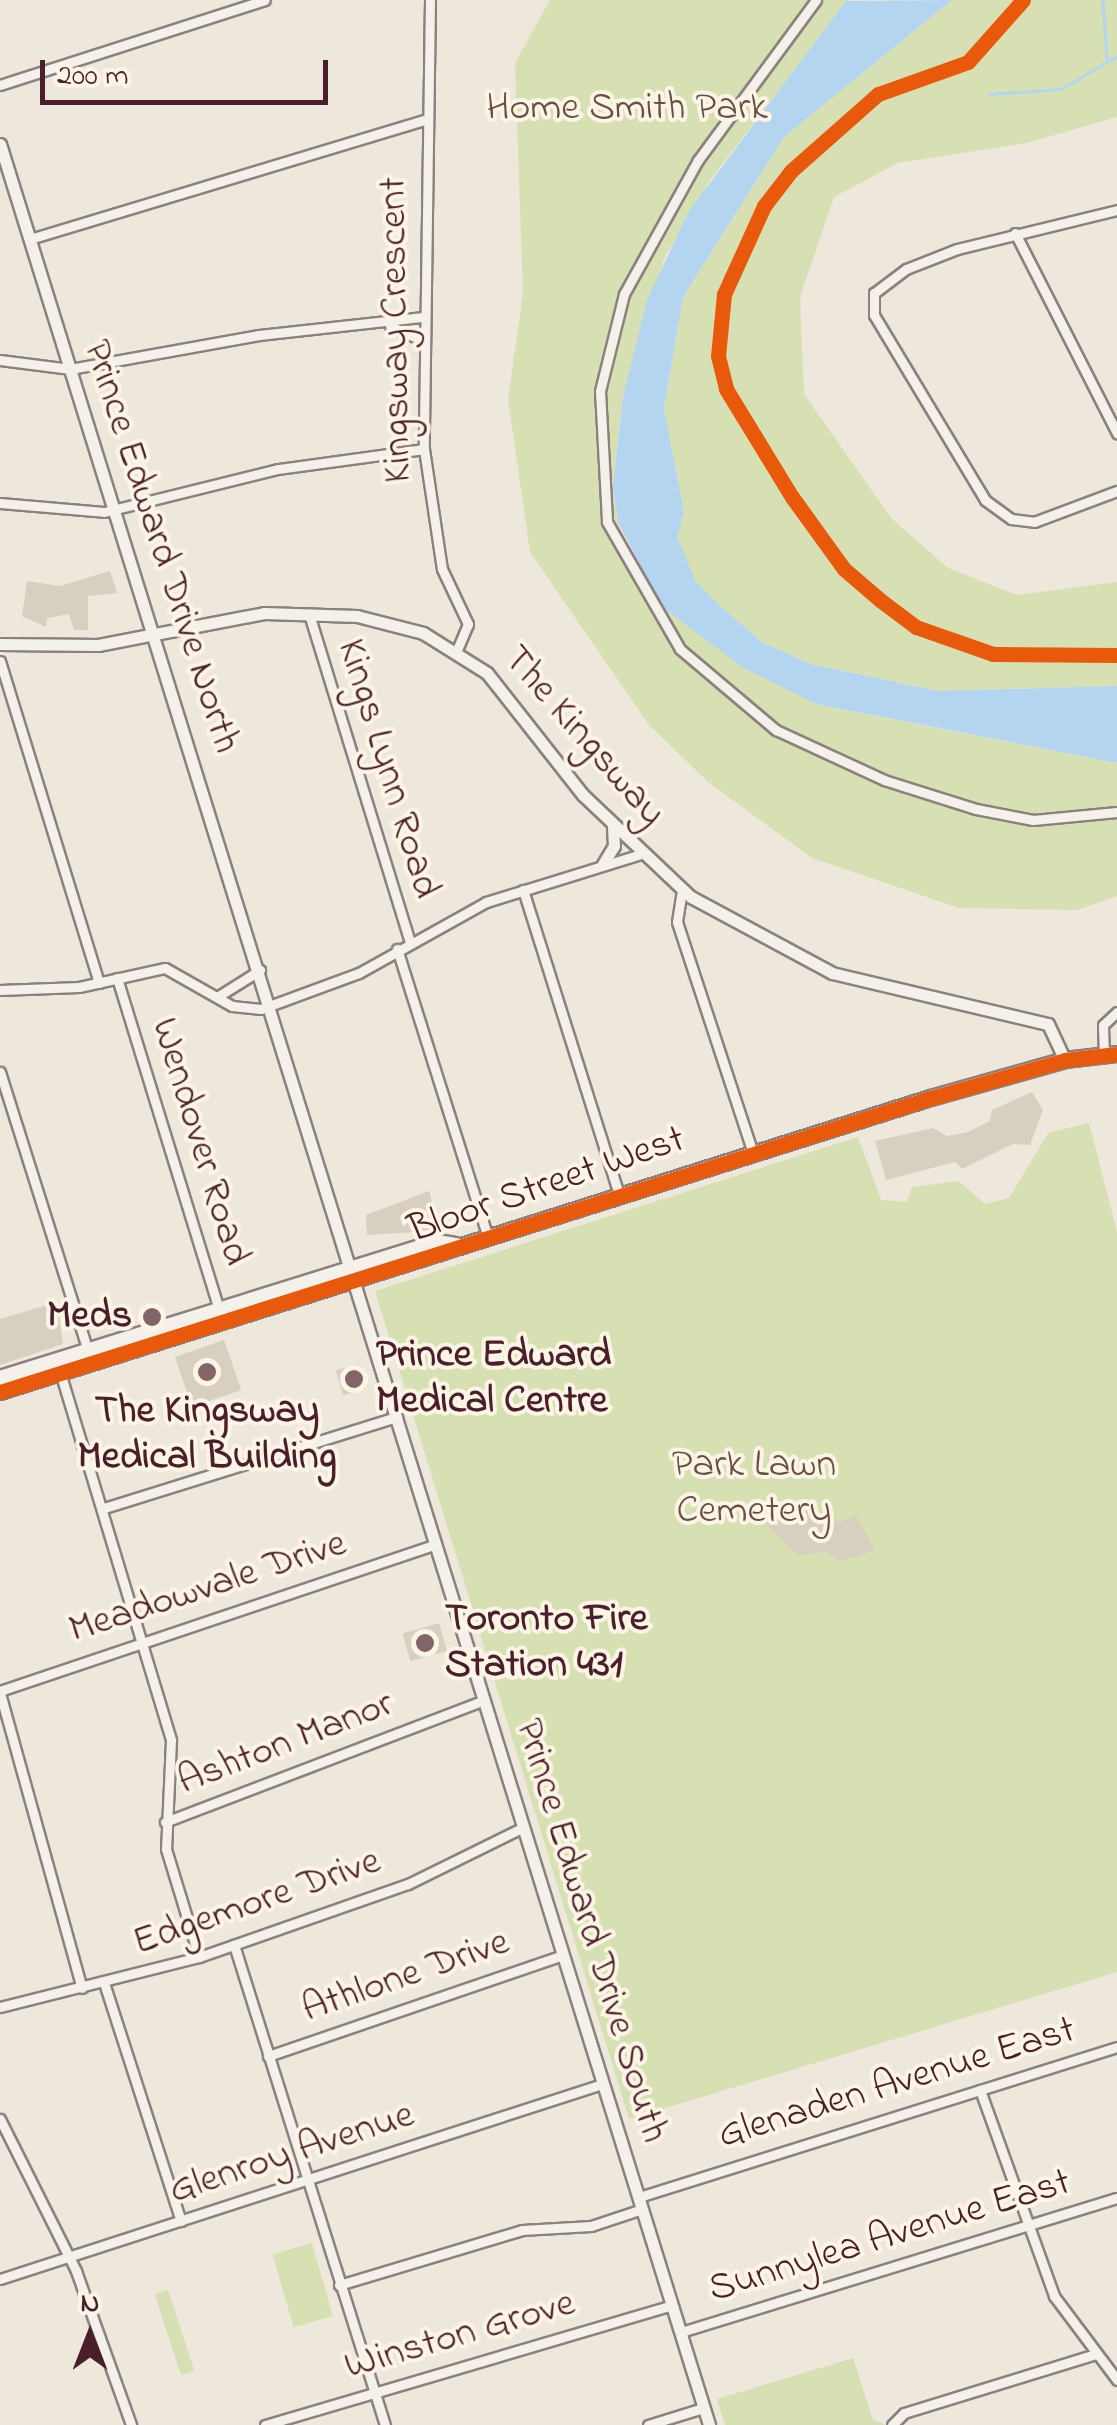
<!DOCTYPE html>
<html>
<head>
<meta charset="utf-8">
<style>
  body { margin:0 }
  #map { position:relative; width:1117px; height:2425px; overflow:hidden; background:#eee8dc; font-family:"Indie Flower",sans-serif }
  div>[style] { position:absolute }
  .green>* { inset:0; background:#d7e0b2; transform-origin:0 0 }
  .water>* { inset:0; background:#b4d5f0 }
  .stream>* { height:2.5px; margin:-1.25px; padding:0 1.25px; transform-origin:1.25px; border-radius:1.25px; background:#b4d5f0 }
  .building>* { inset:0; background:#d7cfc0; transform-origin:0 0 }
  .roads { filter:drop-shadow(2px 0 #8c817e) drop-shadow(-2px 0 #8c817e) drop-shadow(0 2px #8c817e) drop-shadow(0 -2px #8c817e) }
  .minor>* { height:9px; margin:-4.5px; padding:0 4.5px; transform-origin:4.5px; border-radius:4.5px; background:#f4f0ea }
  .tertiary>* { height:11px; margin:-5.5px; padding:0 5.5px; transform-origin:5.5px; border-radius:5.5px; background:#f4f0ea }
  .primary>* { height:14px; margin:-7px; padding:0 7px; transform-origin:7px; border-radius:7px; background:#f4f0ea }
  .cycleway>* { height:15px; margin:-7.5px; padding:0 7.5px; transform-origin:7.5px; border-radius:7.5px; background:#e8590c }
  .dots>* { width:28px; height:28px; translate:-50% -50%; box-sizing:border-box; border:5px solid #fcf5e5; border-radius:50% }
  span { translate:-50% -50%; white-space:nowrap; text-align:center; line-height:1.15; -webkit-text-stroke:8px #fcf5e5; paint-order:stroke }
  .park-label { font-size:40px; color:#684e44 }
  .street-label { font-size:40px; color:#4a1f2b }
  .poi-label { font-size:40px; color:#4a1f2b; font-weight:700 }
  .right { translate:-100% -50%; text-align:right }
  .left { translate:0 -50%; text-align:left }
  .north { position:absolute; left:40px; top:2285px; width:100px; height:100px; -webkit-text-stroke:8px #fcf5e5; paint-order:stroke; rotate:0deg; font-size:28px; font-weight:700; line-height:40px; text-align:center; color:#4a1f2b }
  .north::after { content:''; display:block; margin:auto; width:35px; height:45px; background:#4a1f2b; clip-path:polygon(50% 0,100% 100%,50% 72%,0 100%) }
  .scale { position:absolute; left:40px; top:60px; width:288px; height:45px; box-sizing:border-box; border:5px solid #4a1f2b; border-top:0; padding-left:12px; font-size:30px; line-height:35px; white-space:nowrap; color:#4a1f2b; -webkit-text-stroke:8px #fcf5e5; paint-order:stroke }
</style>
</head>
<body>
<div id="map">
  <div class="green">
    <div style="clip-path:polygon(550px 0,849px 0,711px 179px,664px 259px,623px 397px,613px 486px,618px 522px,637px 567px,725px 654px,815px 704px,1117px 763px,1117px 896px,1077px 910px,959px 908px,812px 858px,708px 782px,649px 725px,530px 552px,508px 399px,523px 293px,515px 63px)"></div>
    <div style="clip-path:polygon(952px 0,1117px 0,1117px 117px,1027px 143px,898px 163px,834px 197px,800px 297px,804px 394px,891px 518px,948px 568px,1017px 595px,1117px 582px,1117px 686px,938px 691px,810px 664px,762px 642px,719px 605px,696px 582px,676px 537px,684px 512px,664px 408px,683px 297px,784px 137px)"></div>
    <div style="clip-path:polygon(1089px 1123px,1117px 1232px,1117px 1972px,629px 2119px,375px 1291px,858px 1137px,881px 1200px,907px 1202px,912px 1187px,959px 1181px,985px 1204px,1009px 1198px,1048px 1133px)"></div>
    <div style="left:312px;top:2243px;width:76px;height:41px;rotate:74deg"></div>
    <div style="left:168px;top:2290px;width:85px;height:14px;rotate:72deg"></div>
    <div style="clip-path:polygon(853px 2358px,873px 2420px,886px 2425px,725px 2425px,717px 2399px)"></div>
  </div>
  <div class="water">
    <div style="clip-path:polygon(952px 0,784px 137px,683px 297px,664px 408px,684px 512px,677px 537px,696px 582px,719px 605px,762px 642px,810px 664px,938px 691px,1117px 686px,1117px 763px,816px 704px,742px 667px,661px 606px,618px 522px,613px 486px,623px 397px,647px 300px,689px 211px,846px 1px)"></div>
  </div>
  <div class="stream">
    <div style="left:1103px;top:0;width:58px;rotate:86.1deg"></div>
    <div style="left:989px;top:94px;width:72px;rotate:-4deg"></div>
    <div style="left:1061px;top:89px;width:65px;rotate:-30.5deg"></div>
  </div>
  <div class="building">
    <div style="clip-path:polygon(110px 571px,117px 593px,88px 596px,88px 630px,74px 630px,69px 614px,47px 618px,46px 627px,22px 616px,27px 581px,60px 586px)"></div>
    <div style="clip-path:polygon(1032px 1092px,1043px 1110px,1030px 1145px,1013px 1144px,962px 1169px,955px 1162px,886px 1180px,875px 1141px,933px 1128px,947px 1136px,968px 1132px,990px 1121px,992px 1110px)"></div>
    <div style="clip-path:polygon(429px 1191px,438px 1224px,432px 1231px,367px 1235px,366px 1215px)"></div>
    <div style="clip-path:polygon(57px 1302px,63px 1344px,0 1365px,0 1319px)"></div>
    <div style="left:224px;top:1340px;width:53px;height:52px;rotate:71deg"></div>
    <div style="left:358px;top:1364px;width:26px;height:23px;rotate:74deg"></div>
    <div style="clip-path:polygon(796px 1507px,840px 1522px,856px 1515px,875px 1550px,842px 1561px,825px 1552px,797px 1555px,763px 1521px)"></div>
    <div style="left:439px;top:1623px;width:29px;height:38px;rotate:74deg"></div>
  </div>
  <div class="roads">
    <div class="minor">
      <div style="left:430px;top:0;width:449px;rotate:90.8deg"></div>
      <div style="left:424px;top:449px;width:121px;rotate:81.5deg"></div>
      <div style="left:442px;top:569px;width:61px;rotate:64.7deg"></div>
      <div style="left:468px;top:624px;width:28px;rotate:113deg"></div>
      <div style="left:816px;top:0;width:199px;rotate:126.4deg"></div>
      <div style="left:698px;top:160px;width:153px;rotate:118.9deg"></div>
      <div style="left:624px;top:294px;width:100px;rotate:103.9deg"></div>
      <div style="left:600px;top:391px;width:131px;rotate:86.9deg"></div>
      <div style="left:607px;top:522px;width:146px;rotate:60.1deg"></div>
      <div style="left:680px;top:649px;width:126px;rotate:40.2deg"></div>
      <div style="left:776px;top:730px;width:119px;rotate:24.8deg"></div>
      <div style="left:884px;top:780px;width:96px;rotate:17.5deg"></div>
      <div style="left:976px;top:809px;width:58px;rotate:10.9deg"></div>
      <div style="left:1033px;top:820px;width:84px;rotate:-5.4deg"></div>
      <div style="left:0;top:85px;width:278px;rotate:-17.8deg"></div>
      <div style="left:1117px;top:210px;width:165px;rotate:166.3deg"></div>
      <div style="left:957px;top:249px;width:55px;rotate:158.6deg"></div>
      <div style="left:906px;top:269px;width:40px;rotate:143deg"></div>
      <div style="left:874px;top:293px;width:22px;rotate:90deg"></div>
      <div style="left:874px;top:315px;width:216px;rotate:59deg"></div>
      <div style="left:985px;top:500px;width:32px;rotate:36deg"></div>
      <div style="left:1011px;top:519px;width:23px;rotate:7deg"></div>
      <div style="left:1034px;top:522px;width:89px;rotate:-20.5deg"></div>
      <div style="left:1015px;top:233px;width:225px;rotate:63deg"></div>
      <div style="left:30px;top:239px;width:411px;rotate:-16.8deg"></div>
      <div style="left:390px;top:326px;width:34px;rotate:24deg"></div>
      <div style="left:0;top:360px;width:71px;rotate:7.3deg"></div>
      <div style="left:70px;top:369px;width:192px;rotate:-10.2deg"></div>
      <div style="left:259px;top:335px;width:163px;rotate:-6.3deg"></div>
      <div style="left:0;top:503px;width:104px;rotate:4.9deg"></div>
      <div style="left:104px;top:512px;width:179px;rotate:-13.9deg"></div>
      <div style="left:278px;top:469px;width:147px;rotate:-7.8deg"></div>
      <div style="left:309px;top:614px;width:343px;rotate:72.9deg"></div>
      <div style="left:0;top:661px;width:337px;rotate:72.9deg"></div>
      <div style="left:523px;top:890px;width:319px;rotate:72.5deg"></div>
      <div style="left:682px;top:890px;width:32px;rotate:99deg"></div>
      <div style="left:677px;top:922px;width:243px;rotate:71.8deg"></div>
      <div style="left:397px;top:949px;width:300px;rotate:72.5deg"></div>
      <div style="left:117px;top:978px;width:350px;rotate:72.9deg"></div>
      <div style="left:0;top:990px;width:79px;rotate:-2.2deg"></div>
      <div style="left:79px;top:987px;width:88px;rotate:-12.5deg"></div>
      <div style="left:165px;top:968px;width:77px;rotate:29.6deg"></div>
      <div style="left:232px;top:1006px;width:29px;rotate:6deg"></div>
      <div style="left:261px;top:1009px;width:104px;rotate:-20.2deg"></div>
      <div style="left:359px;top:973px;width:145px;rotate:-29.2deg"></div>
      <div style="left:486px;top:902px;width:162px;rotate:-17.2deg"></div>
      <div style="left:217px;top:997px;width:51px;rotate:-32.1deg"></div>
      <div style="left:1104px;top:1055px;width:30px;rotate:-92deg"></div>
      <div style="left:1103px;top:1025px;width:19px;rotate:-43deg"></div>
      <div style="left:0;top:1072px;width:293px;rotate:72.5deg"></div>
      <div style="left:60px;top:1372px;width:384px;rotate:73.2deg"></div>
      <div style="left:171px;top:1740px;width:109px;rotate:92.6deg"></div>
      <div style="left:166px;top:1849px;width:113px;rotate:73deg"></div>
      <div style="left:104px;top:1508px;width:307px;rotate:-17.3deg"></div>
      <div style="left:0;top:1691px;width:460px;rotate:-18.6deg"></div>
      <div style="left:0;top:1693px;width:306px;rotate:74.5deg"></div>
      <div style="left:165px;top:1822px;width:342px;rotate:-20.9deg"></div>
      <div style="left:234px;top:1945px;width:503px;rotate:72.54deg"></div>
      <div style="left:105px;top:1986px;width:247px;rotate:72.1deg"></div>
      <div style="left:0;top:2007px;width:205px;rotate:-14.1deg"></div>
      <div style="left:199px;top:1957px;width:221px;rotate:-19.3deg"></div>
      <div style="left:408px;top:1884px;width:129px;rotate:-26.2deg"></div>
      <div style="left:268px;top:2056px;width:312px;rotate:-18.9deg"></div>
      <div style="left:980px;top:2090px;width:219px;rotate:70.2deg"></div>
      <div style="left:1054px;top:2296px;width:105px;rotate:53.1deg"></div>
      <div style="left:0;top:2119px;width:170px;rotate:63.4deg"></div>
      <div style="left:76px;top:2271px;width:164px;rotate:70.3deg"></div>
      <div style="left:639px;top:2197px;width:501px;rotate:-17.42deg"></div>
      <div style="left:0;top:2279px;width:633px;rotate:-17.95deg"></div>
      <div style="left:339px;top:2285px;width:191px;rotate:-16.7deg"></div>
      <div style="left:522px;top:2230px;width:69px;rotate:-3.3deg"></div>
      <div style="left:591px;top:2226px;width:54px;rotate:-18.4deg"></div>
      <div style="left:681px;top:2332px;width:456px;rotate:-17.1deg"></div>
      <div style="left:265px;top:2425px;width:424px;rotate:-16.4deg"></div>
      <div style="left:648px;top:2425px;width:58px;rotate:-17.2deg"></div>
      <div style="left:892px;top:2425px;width:17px;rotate:-45deg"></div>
      <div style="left:904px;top:2413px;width:201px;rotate:-17.1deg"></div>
    </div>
    <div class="tertiary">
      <div style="left:0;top:144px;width:2389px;rotate:72.73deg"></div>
      <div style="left:0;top:644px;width:98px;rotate:0.6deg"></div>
      <div style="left:98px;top:645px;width:169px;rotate:-10.9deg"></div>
      <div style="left:264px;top:613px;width:93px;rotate:1.8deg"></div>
      <div style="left:357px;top:616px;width:68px;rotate:14.4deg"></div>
      <div style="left:423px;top:633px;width:75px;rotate:32deg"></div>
      <div style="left:487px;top:673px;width:155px;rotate:51.8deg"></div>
      <div style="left:583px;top:795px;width:149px;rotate:43.4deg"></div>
      <div style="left:691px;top:897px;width:160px;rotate:28.3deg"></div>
      <div style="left:832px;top:973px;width:222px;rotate:13.3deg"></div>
      <div style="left:1048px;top:1024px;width:40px;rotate:65deg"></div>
      <div style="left:603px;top:864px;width:21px;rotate:-59deg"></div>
      <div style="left:614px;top:846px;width:21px;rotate:-93deg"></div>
    </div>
    <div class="primary">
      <div style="left:0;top:1378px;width:458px;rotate:-17.3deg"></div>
      <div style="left:437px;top:1242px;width:20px;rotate:9deg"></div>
      <div style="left:0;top:1392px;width:976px;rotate:-17.53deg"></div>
      <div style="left:931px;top:1098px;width:139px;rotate:-15.8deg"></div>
      <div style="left:1065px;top:1060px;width:52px;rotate:-6.6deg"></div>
    </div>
  </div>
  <div class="cycleway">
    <div style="left:1023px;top:0;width:83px;rotate:131.6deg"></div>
    <div style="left:968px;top:62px;width:96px;rotate:160.4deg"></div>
    <div style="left:878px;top:94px;width:116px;rotate:138.5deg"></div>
    <div style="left:791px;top:171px;width:44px;rotate:127.6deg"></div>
    <div style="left:764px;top:206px;width:97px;rotate:114.4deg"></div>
    <div style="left:724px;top:294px;width:62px;rotate:95.5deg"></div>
    <div style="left:718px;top:356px;width:34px;rotate:76deg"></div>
    <div style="left:726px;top:389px;width:127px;rotate:58.6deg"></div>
    <div style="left:792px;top:497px;width:89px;rotate:54.2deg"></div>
    <div style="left:844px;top:569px;width:48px;rotate:40.7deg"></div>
    <div style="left:880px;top:600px;width:45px;rotate:36.9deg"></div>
    <div style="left:916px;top:627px;width:82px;rotate:19.3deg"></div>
    <div style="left:993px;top:654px;width:124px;rotate:0.5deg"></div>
    <div style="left:0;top:1392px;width:976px;rotate:-17.53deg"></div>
    <div style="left:931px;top:1098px;width:139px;rotate:-15.8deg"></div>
    <div style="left:1065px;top:1060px;width:52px;rotate:-6.6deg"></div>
  </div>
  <div class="dots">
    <div style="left:152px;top:1317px;background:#836569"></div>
    <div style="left:207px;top:1372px;background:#836569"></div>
    <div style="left:354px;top:1379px;background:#836569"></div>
    <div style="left:425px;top:1643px;background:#836569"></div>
  </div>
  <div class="park-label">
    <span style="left:627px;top:109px">Home Smith Park</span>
    <span style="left:754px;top:1489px">Park Lawn<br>Cemetery</span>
  </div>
  <div class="street-label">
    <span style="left:397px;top:330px;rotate:-91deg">Kingsway Crescent</span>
    <span style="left:160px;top:547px;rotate:72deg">Prince Edward Drive North</span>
    <span style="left:583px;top:737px;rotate:49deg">The Kingsway</span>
    <span style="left:387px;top:769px;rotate:73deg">Kings Lynn Road</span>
    <span style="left:199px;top:1142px;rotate:73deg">Wendover Road</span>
    <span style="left:547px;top:1186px;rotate:-19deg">Bloor Street West</span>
    <span style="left:208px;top:1588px;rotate:-18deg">Meadowvale Drive</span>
    <span style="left:286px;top:1744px;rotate:-21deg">Ashton Manor</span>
    <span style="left:257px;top:1903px;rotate:-19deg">Edgemore Drive</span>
    <span style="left:590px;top:1931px;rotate:73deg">Prince Edward Drive South</span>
    <span style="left:406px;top:1977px;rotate:-19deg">Athlone Drive</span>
    <span style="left:897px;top:2084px;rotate:-17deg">Glenaden Avenue East</span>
    <span style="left:292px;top:2154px;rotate:-18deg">Glenroy Avenue</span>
    <span style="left:890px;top:2237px;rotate:-17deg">Sunnylea Avenue East</span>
    <span style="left:460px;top:2336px;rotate:-16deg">Winston Grove</span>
  </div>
  <div class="poi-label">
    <span class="right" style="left:132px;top:1317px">Meds</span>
    <span class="left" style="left:376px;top:1379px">Prince Edward<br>Medical Centre</span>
    <span style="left:207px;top:1435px">The Kingsway<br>Medical Building</span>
    <span class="left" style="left:445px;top:1643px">Toronto Fire<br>Station 431</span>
  </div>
  <div class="north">N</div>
  <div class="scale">200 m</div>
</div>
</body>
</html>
